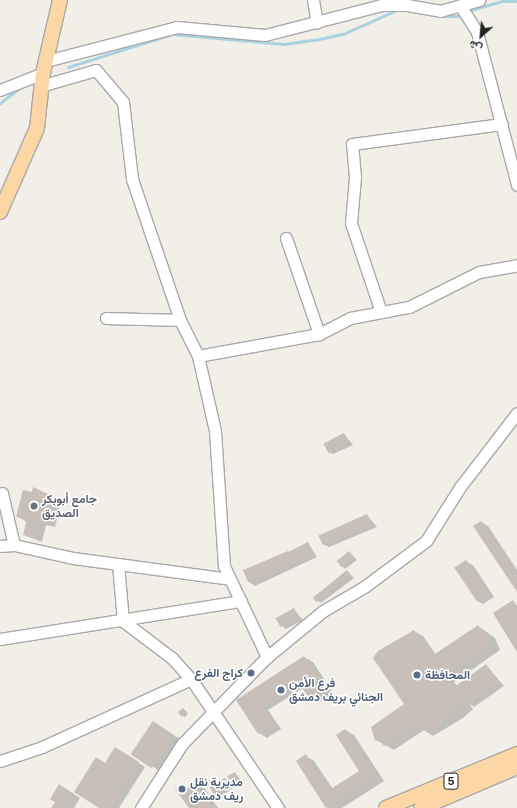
<!DOCTYPE html>
<html>
<head>
<meta charset="utf-8">
<style>
  body { margin:0 }
  #map { position:relative; width:517px; height:808px; overflow:hidden; background:#f2efe9; font-family:Inter,Vazirmatn,sans-serif }
  div>[style] { position:absolute }
  .shadow>* { inset:0; background:#0003 }
  .stream>* { height:3px; margin:-1.5px; padding:0 1.5px; transform-origin:1.5px; border-radius:1.5px; background:#aad3df }
  .building>* { inset:0; background:#c7bfb8; transform-origin:0 0 }
  .roads { filter:drop-shadow(1px 0 #a9a9a9) drop-shadow(-1px 0 #a9a9a9) drop-shadow(0 1px #a9a9a9) drop-shadow(0 -1px #a9a9a9) }
  .minor>* { height:11px; margin:-5.5px; padding:0 5.5px; transform-origin:5.5px; border-radius:5.5px; background:#fff }
  .major>* { height:14px; margin:-7px; padding:0 7px; transform-origin:7px; border-radius:7px; background:#fcd6a4 }
  .dots>* { width:11px; height:11px; translate:-50% -50%; box-sizing:border-box; border:2px solid #fff; border-radius:50% }
  span { translate:-50% -50%; white-space:nowrap; text-align:center; line-height:1.15; -webkit-text-stroke:3px #fff; paint-order:stroke }
  .shield-label span { padding:1px 3px; background:#fff; border:1px solid; border-radius:3px; -webkit-text-stroke-width:0 }
  .shield-label { font-size:11px; color:#222; font-weight:700 }
  .worship-label { font-size:12px; color:#5b616d; font-weight:700 }
  .left { translate:0 -50%; text-align:left }
  .service-label { font-size:12px; color:#4e5e75; font-weight:700 }
  .right { translate:-100% -50%; text-align:right }
  .north { position:absolute; left:461px; top:16px; width:40px; height:40px; -webkit-text-stroke:3px #fff; paint-order:stroke; rotate:207deg; font-size:11px; font-weight:700; line-height:16px; text-align:center; color:#222 }
  .north::after { content:''; display:block; margin:auto; width:14px; height:18px; background:#222; clip-path:polygon(50% 0,100% 100%,50% 72%,0 100%) }
</style>
</head>
<body>
<div id="map">
  <div class="shadow">
    <div style="clip-path:polygon(344px 434px,353px 445px,333px 454px,329px 452px)"></div>
    <div style="clip-path:polygon(34px 488px,61px 502px,55px 527px,46px 525px,42px 542px,24px 535px,27px 522px,17px 516px)"></div>
    <div style="clip-path:polygon(367px 515px,377px 527px,329px 547px,323px 544px,319px 536px)"></div>
    <div style="clip-path:polygon(481px 522px,488px 526px,517px 570px,517px 590px)"></div>
    <div style="clip-path:polygon(308px 543px,317px 557px,255px 586px,249px 582px,288px 552px,291px 554px)"></div>
    <div style="clip-path:polygon(349px 552px,357px 560px,345px 569px,337px 561px)"></div>
    <div style="clip-path:polygon(466px 562px,473px 565px,494px 597px,483px 604px,477px 601px,456px 569px)"></div>
    <div style="clip-path:polygon(347px 571px,354px 578px,321px 603px,317px 600px)"></div>
    <div style="clip-path:polygon(294px 610px,303px 620px,286px 629px,282px 626px)"></div>
    <div style="clip-path:polygon(478px 626px,495px 638px,500px 650px,454px 682px,457px 686px,486px 665px,504px 686px,474px 707px,469px 704px,473px 709px,463px 718px,433px 736px,424px 730px,394px 750px,376px 740px,406px 704px,414px 631px,423px 636px,436px 655px)"></div>
    <div style="clip-path:polygon(304px 657px,313px 662px,333px 693px,318px 703px,303px 688px,268px 710px,281px 729px,267px 738px,259px 733px,237px 700px)"></div>
    <div style="clip-path:polygon(183px 709px,188px 714px,185px 717px,183px 716px)"></div>
    <div style="clip-path:polygon(159px 726px,180px 739px,160px 771px,133px 755px)"></div>
    <div style="clip-path:polygon(345px 730px,354px 735px,384px 781px,342px 808px,328px 808px,306px 756px,314px 761px,333px 789px,360px 771px)"></div>
    <div style="clip-path:polygon(121px 752px,145px 767px,119px 808px,101px 808px,105px 764px)"></div>
    <div style="clip-path:polygon(235px 773px,244px 783px,237px 787px,230px 783px,233px 788px,220px 797px,215px 795px,211px 788px,225px 779px,232px 784px)"></div>
    <div style="clip-path:polygon(196px 784px,205px 789px,218px 808px,190px 808px,183px 785px,189px 789px)"></div>
    <div style="clip-path:polygon(66px 789px,80px 798px,74px 808px,53px 808px)"></div>
  </div>
  <div class="stream">
    <div style="left:471px;top:10px;width:32px;rotate:-16deg"></div>
    <div style="left:502px;top:1px;width:15px"></div>
    <div style="left:438px;top:16px;width:20px"></div>
    <div style="left:68px;top:67px;width:109px;rotate:-17.6deg"></div>
    <div style="left:172px;top:34px;width:112px;rotate:5.1deg"></div>
    <div style="left:284px;top:44px;width:30px;rotate:-8deg"></div>
    <div style="left:314px;top:40px;width:30px;rotate:-12deg"></div>
    <div style="left:343px;top:34px;width:61px;rotate:-24.1deg"></div>
    <div style="left:0;top:103px;width:28px;rotate:-38deg"></div>
  </div>
  <div class="building">
    <div style="left:344px;top:433px;width:11px;height:23px;rotate:63deg"></div>
    <div style="clip-path:polygon(33px 487px,52px 496px,46px 523px,38px 521px,34px 538px,23px 535px,27px 519px,16px 517px,23px 490px,32px 492px)"></div>
    <div style="left:367px;top:514px;width:10px;height:53px;rotate:66deg"></div>
    <div style="clip-path:polygon(481px 521px,517px 575px,517px 592px,473px 526px)"></div>
    <div style="left:308px;top:542px;width:13px;height:22px;rotate:63deg"></div>
    <div style="left:288px;top:551px;width:13px;height:49px;rotate:67deg"></div>
    <div style="left:349px;top:551px;width:8px;height:16px;rotate:50deg"></div>
    <div style="left:466px;top:560px;width:40px;height:14px;rotate:56deg"></div>
    <div style="left:347px;top:570px;width:6px;height:44px;rotate:51deg"></div>
    <div style="clip-path:polygon(513px 600px,517px 606px,517px 652px,493px 613px)"></div>
    <div style="left:294px;top:608px;width:10px;height:21px;rotate:61deg"></div>
    <div style="clip-path:polygon(478px 625px,484px 633px,486px 631px,492px 645px,446px 677px,464px 703px,435px 727px,423px 731px,418px 723px,384px 746px,379px 739px,375px 741px,371px 727px,404px 704px,373px 658px,378px 651px,414px 630px,432px 656px)"></div>
    <div style="clip-path:polygon(304px 656px,325px 688px,309px 698px,297px 681px,260px 705px,273px 724px,258px 734px,236px 700px)"></div>
    <div style="left:486px;top:664px;width:22px;height:38px;rotate:54deg"></div>
    <div style="clip-path:polygon(183px 708px,187px 712px,182px 717px,178px 712px)"></div>
    <div style="left:153px;top:721px;width:25px;height:40px;rotate:34deg"></div>
    <div style="clip-path:polygon(345px 729px,376px 776px,326px 808px,296px 761px,306px 754px,329px 790px,359px 771px,336px 735px)"></div>
    <div style="clip-path:polygon(115px 747px,139px 762px,110px 808px,99px 808px,74px 792px,96px 757px,105px 763px)"></div>
    <div style="left:235px;top:772px;width:10px;height:9px;rotate:61deg"></div>
    <div style="left:225px;top:778px;width:9px;height:18px;rotate:58deg"></div>
    <div style="clip-path:polygon(196px 783px,213px 808px,189px 808px,175px 789px,183px 784px,187px 789px)"></div>
    <div style="clip-path:polygon(59px 784px,74px 794px,65px 808px,51px 808px,55px 802px,50px 799px)"></div>
  </div>
  <div class="roads">
    <div class="minor">
      <div style="left:313px;top:0;width:23px;rotate:80deg"></div>
      <div style="left:461px;top:7px;width:30px;rotate:57deg"></div>
      <div style="left:477px;top:32px;width:158px;rotate:75.3deg"></div>
      <div style="left:46px;top:61px;width:135px;rotate:-14.5deg"></div>
      <div style="left:177px;top:27px;width:88px;rotate:5.2deg"></div>
      <div style="left:265px;top:35px;width:121px;rotate:-14.4deg"></div>
      <div style="left:382px;top:5px;width:25px"></div>
      <div style="left:407px;top:5px;width:34px;rotate:10deg"></div>
      <div style="left:440px;top:11px;width:41px;rotate:-15.8deg"></div>
      <div style="left:44px;top:85px;width:54px;rotate:-16.1deg"></div>
      <div style="left:96px;top:70px;width:42px;rotate:49.8deg"></div>
      <div style="left:123px;top:102px;width:78px;rotate:83.3deg"></div>
      <div style="left:132px;top:179px;width:149px;rotate:71.2deg"></div>
      <div style="left:180px;top:320px;width:40px;rotate:63.4deg"></div>
      <div style="left:198px;top:356px;width:77px;rotate:77.2deg"></div>
      <div style="left:215px;top:431px;width:135px;rotate:86.2deg"></div>
      <div style="left:224px;top:566px;width:101px;rotate:64.7deg"></div>
      <div style="left:0;top:90px;width:46px;rotate:-21.6deg"></div>
      <div style="left:286px;top:238px;width:102px;rotate:71deg"></div>
      <div style="left:381px;top:312px;width:94px;rotate:-108.6deg"></div>
      <div style="left:351px;top:223px;width:46px;rotate:-85deg"></div>
      <div style="left:355px;top:177px;width:33px;rotate:-95deg"></div>
      <div style="left:352px;top:144px;width:151px;rotate:-7.6deg"></div>
      <div style="left:106px;top:318px;width:74px;rotate:1.5deg"></div>
      <div style="left:198px;top:356px;width:123px;rotate:-10.3deg"></div>
      <div style="left:319px;top:334px;width:35px;rotate:-27deg"></div>
      <div style="left:350px;top:318px;width:60px;rotate:-10.6deg"></div>
      <div style="left:409px;top:307px;width:78px;rotate:-26.6deg"></div>
      <div style="left:479px;top:272px;width:39px;rotate:-10deg"></div>
      <div style="left:2px;top:493px;width:53px;rotate:77deg"></div>
      <div style="left:0;top:546px;width:14px;rotate:-4deg"></div>
      <div style="left:14px;top:545px;width:60px;rotate:12.4deg"></div>
      <div style="left:73px;top:558px;width:158px;rotate:7.6deg"></div>
      <div style="left:118px;top:564px;width:57px;rotate:85deg"></div>
      <div style="left:123px;top:621px;width:61px;rotate:37.1deg"></div>
      <div style="left:172px;top:658px;width:28px;rotate:48deg"></div>
      <div style="left:191px;top:679px;width:156px;rotate:56deg"></div>
      <div style="left:0;top:639px;width:244px;rotate:-9deg"></div>
      <div style="left:0;top:761px;width:44px;rotate:-18.4deg"></div>
      <div style="left:42px;top:747px;width:164px;rotate:-24.5deg"></div>
      <div style="left:141px;top:808px;width:76px;rotate:-57.4deg"></div>
      <div style="left:182px;top:744px;width:122px;rotate:-45.7deg"></div>
      <div style="left:267px;top:657px;width:72px;rotate:-39.4deg"></div>
      <div style="left:323px;top:611px;width:48px;rotate:-30.3deg"></div>
      <div style="left:364px;top:587px;width:77px;rotate:-36.6deg"></div>
      <div style="left:426px;top:541px;width:64px;rotate:-57.8deg"></div>
      <div style="left:460px;top:487px;width:93px;rotate:-52.4deg"></div>
    </div>
    <div class="major">
      <div style="left:0;top:212px;width:92px;rotate:-66.2deg"></div>
      <div style="left:37px;top:128px;width:55px;rotate:-83.8deg"></div>
      <div style="left:43px;top:73px;width:75px;rotate:-76.9deg"></div>
      <div style="left:386px;top:808px;width:142px;rotate:-22.4deg"></div>
      <div style="left:421px;top:808px;width:104px;rotate:-23.1deg"></div>
    </div>
  </div>
  <div class="dots">
    <div style="left:34px;top:506px;background:#6b7280"></div>
    <div style="left:251px;top:673px;background:#5c6f8a"></div>
    <div style="left:417px;top:675px;background:#5c6f8a"></div>
    <div style="left:281px;top:690px;background:#5c6f8a"></div>
    <div style="left:182px;top:789px;background:#5c6f8a"></div>
  </div>
  <div class="shield-label">
    <span style="left:451px;top:781px">5</span>
  </div>
  <div class="worship-label">
    <span class="left" style="left:42px;top:506px">جامع أبوبكر<br>الصديق</span>
  </div>
  <div class="service-label">
    <span class="right" style="left:243px;top:673px">كراج الفرع</span>
    <span class="left" style="left:425px;top:675px">المحافظة</span>
    <span class="left" style="left:289px;top:690px">فرع الأمن<br>الجنائي بريف دمشق</span>
    <span class="left" style="left:190px;top:789px">مديرية نقل<br>ريف دمشق</span>
  </div>
  <div class="north">ش</div>
</div>
</body>
</html>
